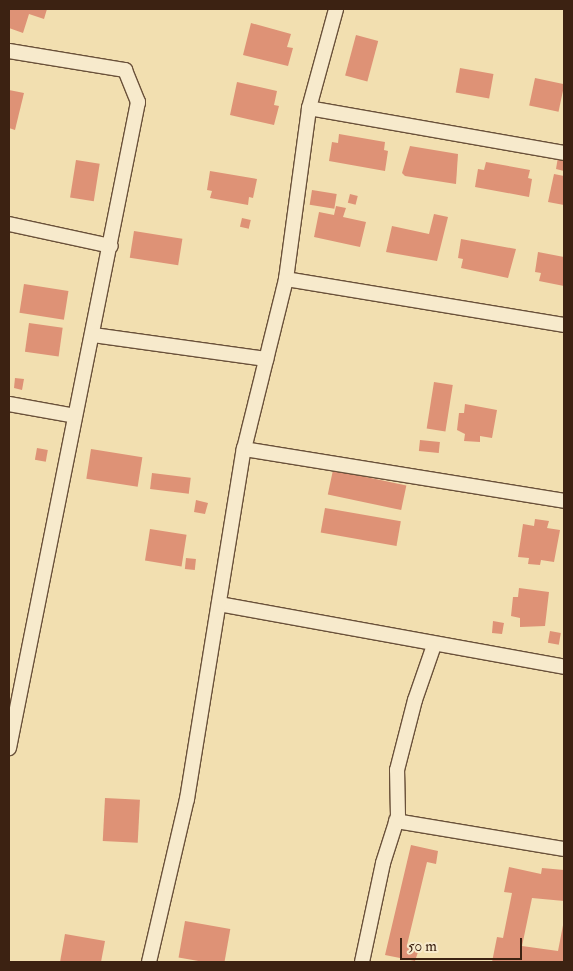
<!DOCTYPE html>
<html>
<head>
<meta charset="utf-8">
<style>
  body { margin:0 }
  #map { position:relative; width:573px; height:971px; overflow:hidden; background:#f2dfb0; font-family:"IM FELL Double Pica",serif }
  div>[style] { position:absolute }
  .building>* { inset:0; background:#de9276; transform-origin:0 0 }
  .roads { filter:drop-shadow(1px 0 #6a513a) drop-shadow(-1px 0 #6a513a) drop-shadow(0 1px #6a513a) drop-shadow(0 -1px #6a513a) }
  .minor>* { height:14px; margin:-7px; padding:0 7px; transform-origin:7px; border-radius:7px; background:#f7eacc }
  span { translate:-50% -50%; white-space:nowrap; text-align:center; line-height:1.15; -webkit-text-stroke:4px #f7eacc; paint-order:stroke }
  .frame { position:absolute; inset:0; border:10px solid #3c2212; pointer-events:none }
  .scale { position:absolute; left:400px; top:938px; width:122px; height:22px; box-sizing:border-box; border:2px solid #3c2212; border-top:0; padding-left:6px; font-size:15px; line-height:18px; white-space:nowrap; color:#3c2212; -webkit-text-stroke:4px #f7eacc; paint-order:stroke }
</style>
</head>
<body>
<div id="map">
  <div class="building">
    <div style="clip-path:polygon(9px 9px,47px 9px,44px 19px,29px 14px,23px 33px,9px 28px)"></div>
    <div style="clip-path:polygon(251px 23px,291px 34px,287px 47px,293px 48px,288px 66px,243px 55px)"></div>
    <div style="left:356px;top:35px;width:23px;height:42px;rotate:15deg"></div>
    <div style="left:460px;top:68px;width:34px;height:25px;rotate:10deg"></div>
    <div style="left:535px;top:78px;width:30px;height:28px;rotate:12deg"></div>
    <div style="clip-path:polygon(237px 82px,277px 91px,274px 105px,279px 106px,274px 125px,230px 115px)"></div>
    <div style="clip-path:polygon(9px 90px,24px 93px,15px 130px,9px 128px)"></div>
    <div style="clip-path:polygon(339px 134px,385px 142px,384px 150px,388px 151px,385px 171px,329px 161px,332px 142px,338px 143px)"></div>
    <div style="clip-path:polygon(410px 146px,458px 154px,456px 184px,405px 176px,402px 173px)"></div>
    <div style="clip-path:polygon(558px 157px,564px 158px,564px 171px,556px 169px)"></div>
    <div style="left:76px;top:160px;width:24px;height:38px;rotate:9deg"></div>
    <div style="clip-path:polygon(486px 162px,530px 170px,528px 178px,532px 179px,529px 197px,475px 187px,478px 169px,484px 170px)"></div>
    <div style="clip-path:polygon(210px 171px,257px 179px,253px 198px,249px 197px,248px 205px,210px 198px,212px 191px,207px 190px)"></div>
    <div style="clip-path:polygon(554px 174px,564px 176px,564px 205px,548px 202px)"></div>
    <div style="left:312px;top:190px;width:25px;height:15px;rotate:9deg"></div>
    <div style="left:350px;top:194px;width:8px;height:9px;rotate:14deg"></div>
    <div style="clip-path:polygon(336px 206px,346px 208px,343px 217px,366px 222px,360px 247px,314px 237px,319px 212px,334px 215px)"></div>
    <div style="clip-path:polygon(434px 214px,448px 217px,437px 261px,386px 252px,392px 226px,429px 234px)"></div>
    <div style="left:242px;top:218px;width:9px;height:9px;rotate:13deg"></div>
    <div style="left:134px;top:231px;width:49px;height:27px;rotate:9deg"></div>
    <div style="clip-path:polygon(461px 239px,516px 249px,508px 278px,461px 268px,463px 259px,458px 258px)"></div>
    <div style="clip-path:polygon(538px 252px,564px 257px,564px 286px,539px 281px,541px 273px,535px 272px)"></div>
    <div style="left:24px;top:284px;width:45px;height:29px;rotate:9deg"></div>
    <div style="left:29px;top:323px;width:34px;height:29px;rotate:8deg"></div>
    <div style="clip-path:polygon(15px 378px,24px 379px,22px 390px,14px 388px)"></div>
    <div style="left:434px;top:382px;width:19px;height:47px;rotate:9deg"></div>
    <div style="clip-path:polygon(465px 404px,497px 410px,492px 438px,480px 436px,480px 442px,464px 441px,465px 434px,457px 430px,459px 413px,464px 413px)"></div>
    <div style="left:420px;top:440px;width:20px;height:11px;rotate:6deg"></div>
    <div style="left:37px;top:448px;width:11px;height:12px;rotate:10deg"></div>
    <div style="left:91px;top:449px;width:52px;height:30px;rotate:9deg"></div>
    <div style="left:333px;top:470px;width:75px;height:25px;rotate:12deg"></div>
    <div style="left:152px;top:473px;width:39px;height:16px;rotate:7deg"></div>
    <div style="clip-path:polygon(196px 500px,208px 503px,205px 514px,194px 512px)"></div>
    <div style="left:325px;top:508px;width:77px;height:25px;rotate:10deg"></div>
    <div style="clip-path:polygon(535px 519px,549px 521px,547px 528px,560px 530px,554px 562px,541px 560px,540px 565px,528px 564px,529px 558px,518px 557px,523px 524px,534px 526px)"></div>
    <div style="left:150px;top:529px;width:37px;height:32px;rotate:9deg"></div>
    <div style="left:186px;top:558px;width:10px;height:11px;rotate:6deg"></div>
    <div style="clip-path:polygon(519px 588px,549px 592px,545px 626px,520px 627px,520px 618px,511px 616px,513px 597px,518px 597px)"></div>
    <div style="clip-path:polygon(493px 621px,504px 623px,502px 634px,492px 633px)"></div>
    <div style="left:550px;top:631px;width:11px;height:12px;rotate:10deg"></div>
    <div style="left:105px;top:798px;width:35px;height:43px;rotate:3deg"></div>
    <div style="clip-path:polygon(411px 845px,438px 851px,436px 864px,427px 862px,407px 945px,419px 949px,415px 961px,385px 955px)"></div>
    <div style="clip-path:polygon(509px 867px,541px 874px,542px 868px,564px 870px,564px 901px,532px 898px,522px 946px,558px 951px,564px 920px,564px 962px,492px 962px,497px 937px,503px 938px,512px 893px,504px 892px)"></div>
    <div style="left:185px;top:921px;width:46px;height:37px;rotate:10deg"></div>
    <div style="clip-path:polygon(65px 934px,105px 941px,101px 962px,60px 962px)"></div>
  </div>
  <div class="roads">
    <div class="minor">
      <div style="left:9px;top:51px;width:118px;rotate:9.3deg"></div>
      <div style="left:125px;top:70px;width:35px;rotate:68deg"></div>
      <div style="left:138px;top:102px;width:659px;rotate:101.29deg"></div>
      <div style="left:309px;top:108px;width:259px;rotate:10deg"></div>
      <div style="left:9px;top:224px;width:104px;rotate:12.2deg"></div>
      <div style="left:286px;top:279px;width:282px;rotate:9.4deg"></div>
      <div style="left:93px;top:335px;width:175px;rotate:7.9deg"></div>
      <div style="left:9px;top:404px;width:67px;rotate:10.3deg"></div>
      <div style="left:244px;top:449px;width:324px;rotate:9.2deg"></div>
      <div style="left:219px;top:604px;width:351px;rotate:10.3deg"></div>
      <div style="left:396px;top:821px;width:170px;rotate:9.5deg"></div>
      <div style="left:149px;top:962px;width:167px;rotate:-76.9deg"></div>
      <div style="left:187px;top:799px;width:355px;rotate:-80.8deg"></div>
      <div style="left:244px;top:449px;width:175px;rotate:-76.1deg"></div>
      <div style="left:286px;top:279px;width:173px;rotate:-82.3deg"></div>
      <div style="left:309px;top:108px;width:103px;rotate:-74.7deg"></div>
      <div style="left:362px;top:962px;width:101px;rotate:-78deg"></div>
      <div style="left:383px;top:863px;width:49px;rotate:-72.3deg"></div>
      <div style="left:398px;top:816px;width:46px;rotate:-91.2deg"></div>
      <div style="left:397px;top:770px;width:72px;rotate:-75.6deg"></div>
      <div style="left:415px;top:700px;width:58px;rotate:-70.9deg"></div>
    </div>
  </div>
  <div class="frame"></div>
  <div class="scale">50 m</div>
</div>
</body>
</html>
